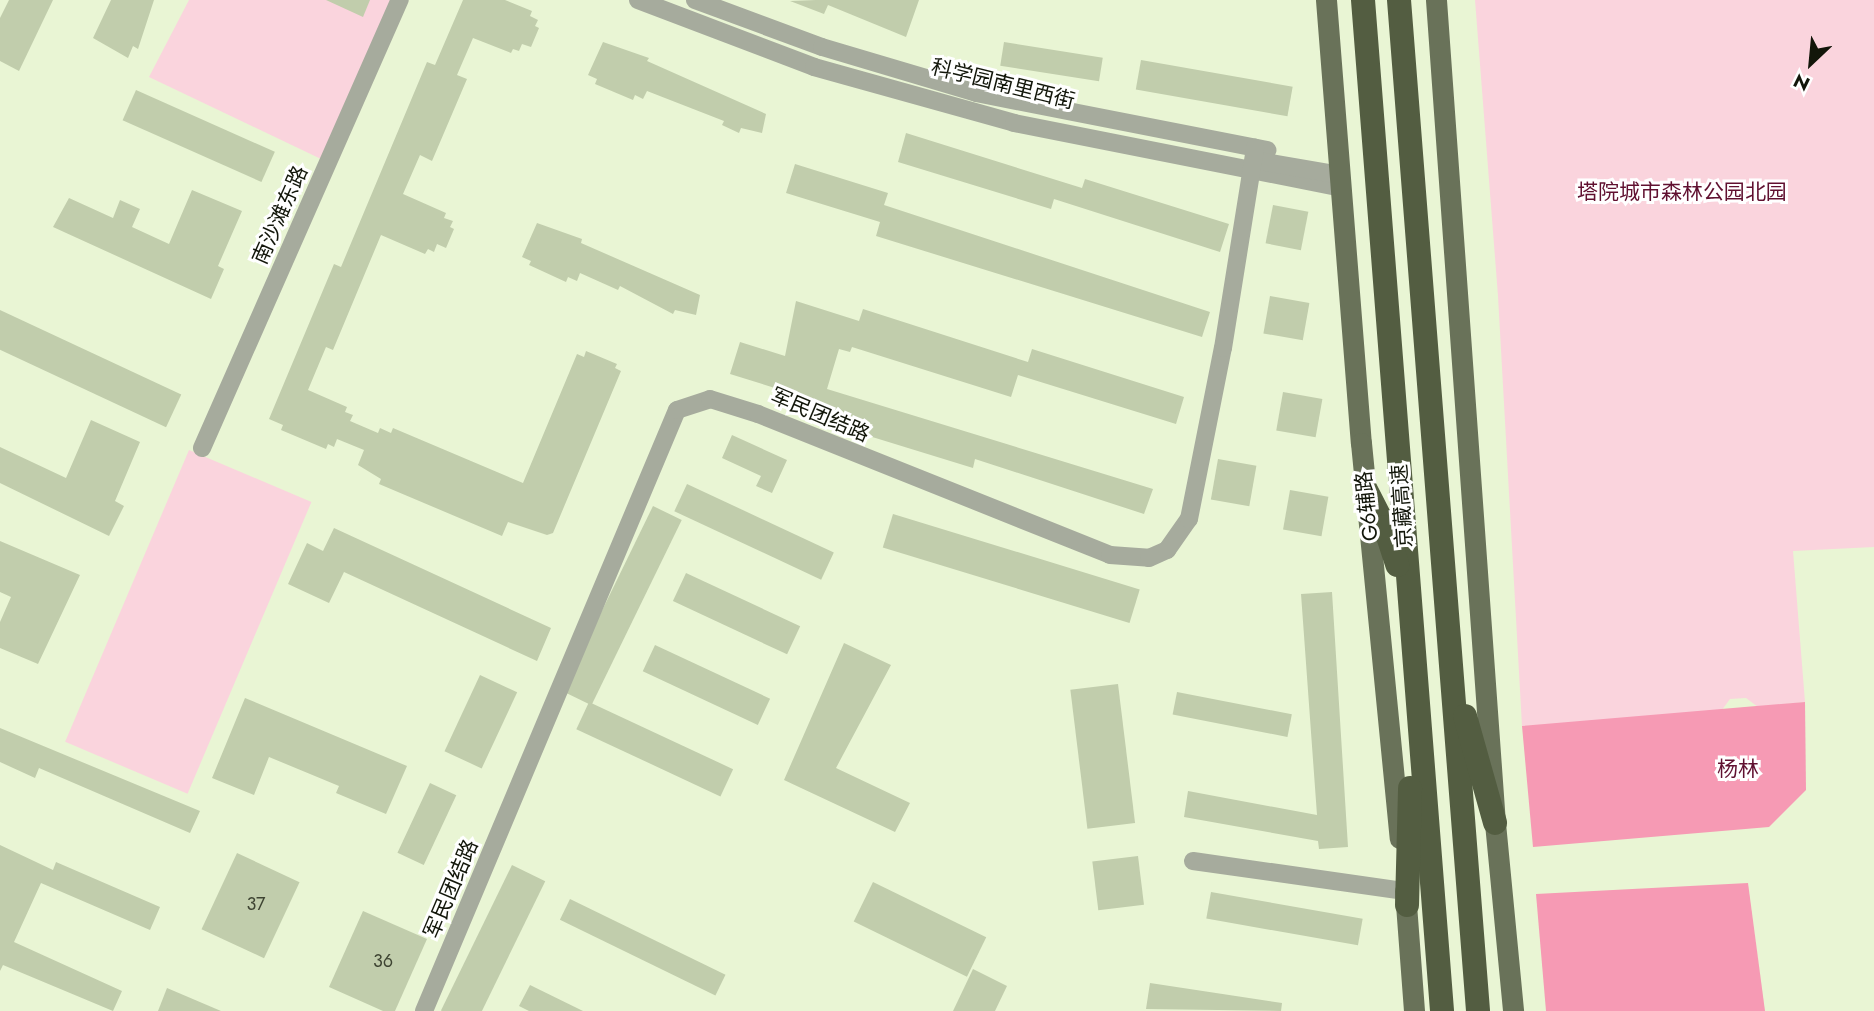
<!DOCTYPE html>
<html>
<head>
<meta charset="utf-8">
<style>
  body { margin:0 }
  #map { position:relative; width:1874px; height:1011px; overflow:hidden; background:#e9f5d4; font-family:Jost,"Noto Sans SC",sans-serif }
  div>[style] { position:absolute }
  .green>* { inset:0; background:#fad4dd; transform-origin:0 0 }
  .forest>* { inset:0; background:#f69ab4 }
  .building>* { inset:0; background:#c1cdac; transform-origin:0 0 }
  .minor>* { height:18px; margin:-9px; padding:0 9px; transform-origin:9px; border-radius:9px; background:#a6ab9d }
  .major>* { height:21px; margin:-10.5px; padding:0 10.5px; transform-origin:10.5px; border-radius:10.5px; background:#697259 }
  .highway>* { height:24px; margin:-12px; padding:0 12px; transform-origin:12px; border-radius:12px; background:#535d41 }
  span { translate:-50% -50%; white-space:nowrap; text-align:center; line-height:1.15; -webkit-text-stroke:6px #fff; paint-order:stroke }
  .number-label { font-size:18px; color:#3e4432 }
  .number-label span { -webkit-text-stroke-width:0 }
  .street-label { font-size:21px; color:#12160a }
  .park-label { font-size:21px; color:#601030 }
  .north { position:absolute; left:1776px; top:28px; width:70px; height:70px; -webkit-text-stroke:5px #fff; paint-order:stroke; rotate:206deg; font-size:19px; font-weight:700; line-height:28px; text-align:center; color:#12160a }
  .north::after { content:''; display:block; margin:auto; width:24px; height:32px; background:#12160a; clip-path:polygon(50% 0,100% 100%,50% 72%,0 100%) }
</style>
</head>
<body>
<div id="map">
  <div class="green">
    <div style="clip-path:polygon(189px 0,392px 0,321px 159px,149px 77px)"></div>
    <div style="clip-path:polygon(1475px 0,1874px 0,1874px 547px,1793px 551px,1805px 702px,1758px 707px,1746px 698px,1730px 699px,1719px 714px,1522px 726px,1498px 296px)"></div>
    <div style="left:189px;top:450px;width:133px;height:317px;rotate:23deg"></div>
  </div>
  <div class="forest">
    <div style="clip-path:polygon(1805px 702px,1806px 790px,1769px 827px,1533px 847px,1522px 726px)"></div>
    <div style="clip-path:polygon(1748px 883px,1765px 1011px,1546px 1011px,1536px 894px)"></div>
  </div>
  <div class="building">
    <div style="clip-path:polygon(9px 0,53px 0,19px 71px,0 61px,0 18px)"></div>
    <div style="clip-path:polygon(111px 0,154px 0,138px 49px,133px 46px,128px 58px,93px 38px)"></div>
    <div style="clip-path:polygon(326px 0,370px 0,363px 17px)"></div>
    <div style="clip-path:polygon(463px 0,505px 0,532px 11px,530px 16px,538px 20px,535px 26px,539px 28px,531px 47px,522px 44px,519px 51px,513px 49px,511px 53px,473px 38px,457px 75px,467px 79px,432px 161px,420px 155px,403px 194px,446px 213px,444px 218px,453px 221px,450px 227px,454px 229px,446px 248px,437px 244px,434px 252px,428px 249px,425px 254px,381px 235px,333px 350px,326px 347px,308px 390px,347px 407px,345px 412px,353px 415px,350px 421px,378px 433px,380px 428px,391px 433px,393px 428px,523px 483px,577px 354px,584px 357px,586px 351px,617px 364px,615px 368px,621px 371px,553px 533px,547px 535px,508px 522px,502px 536px,379px 484px,381px 479px,358px 465px,364px 450px,337px 439px,334px 447px,328px 444px,326px 449px,281px 430px,283px 425px,269px 419px,334px 264px,341px 267px,427px 62px,435px 65px)"></div>
    <div style="clip-path:polygon(816px 0,919px 0,906px 37px,828px 5px,824px 14px,790px 1px)"></div>
    <div style="clip-path:polygon(603px 42px,649px 58px,647px 61px,766px 114px,762px 133px,741px 128px,739px 133px,722px 125px,724px 121px,647px 91px,643px 99px,635px 95px,633px 100px,595px 84px,597px 79px,588px 75px)"></div>
    <div style="left:1004px;top:42px;width:100px;height:24px;rotate:9deg"></div>
    <div style="left:1141px;top:60px;width:154px;height:30px;rotate:10deg"></div>
    <div style="left:136px;top:90px;width:152px;height:33px;rotate:24deg"></div>
    <div style="clip-path:polygon(906px 133px,1082px 188px,1085px 179px,1229px 224px,1220px 252px,1054px 199px,1051px 209px,898px 162px)"></div>
    <div style="clip-path:polygon(795px 164px,888px 193px,884px 205px,1210px 312px,1202px 337px,876px 236px,880px 222px,786px 193px)"></div>
    <div style="clip-path:polygon(192px 190px,242px 211px,218px 266px,224px 269px,211px 299px,53px 227px,69px 198px,113px 218px,120px 200px,140px 209px,132px 227px,169px 244px)"></div>
    <div style="left:1273px;top:205px;width:36px;height:39px;rotate:11deg"></div>
    <div style="clip-path:polygon(537px 223px,582px 239px,581px 243px,700px 295px,696px 315px,675px 310px,673px 314px,620px 286px,618px 290px,580px 273px,577px 281px,568px 277px,566px 282px,529px 265px,531px 261px,522px 257px)"></div>
    <div style="left:1270px;top:296px;width:40px;height:38px;rotate:10deg"></div>
    <div style="clip-path:polygon(796px 301px,859px 321px,863px 309px,1028px 362px,1032px 349px,1184px 397px,1176px 424px,1018px 375px,1011px 397px,852px 347px,850px 352px,839px 349px,827px 389px,1153px 489px,1144px 514px,975px 459px,973px 468px,817px 420px,823px 403px,730px 374px,740px 342px,785px 356px)"></div>
    <div style="left:0;top:310px;width:200px;height:36px;rotate:25deg"></div>
    <div style="left:1283px;top:392px;width:40px;height:39px;rotate:10deg"></div>
    <div style="clip-path:polygon(91px 420px,140px 442px,115px 501px,124px 506px,109px 536px,0 483px,0 447px,66px 478px)"></div>
    <div style="clip-path:polygon(732px 435px,787px 460px,772px 493px,756px 486px,761px 476px,722px 458px)"></div>
    <div style="left:1218px;top:459px;width:39px;height:41px;rotate:10deg"></div>
    <div style="left:687px;top:484px;width:162px;height:30px;rotate:25deg"></div>
    <div style="left:1290px;top:490px;width:39px;height:40px;rotate:10deg"></div>
    <div style="left:653px;top:506px;width:32px;height:206px;rotate:26deg"></div>
    <div style="left:893px;top:514px;width:258px;height:35px;rotate:17deg"></div>
    <div style="clip-path:polygon(334px 528px,551px 628px,537px 661px,344px 572px,329px 603px,288px 584px,307px 543px,323px 551px)"></div>
    <div style="clip-path:polygon(0 541px,80px 575px,38px 664px,0 648px,0 622px,11px 597px,0 592px)"></div>
    <div style="left:686px;top:573px;width:126px;height:31px;rotate:25deg"></div>
    <div style="clip-path:polygon(1332px 592px,1348px 847px,1319px 849px,1318px 841px,1184px 817px,1188px 791px,1317px 815px,1301px 594px)"></div>
    <div style="clip-path:polygon(844px 643px,891px 665px,836px 768px,910px 803px,895px 832px,784px 780px)"></div>
    <div style="left:655px;top:645px;width:127px;height:29px;rotate:25deg"></div>
    <div style="left:480px;top:675px;width:41px;height:84px;rotate:25deg"></div>
    <div style="left:1118px;top:684px;width:140px;height:48px;rotate:83deg"></div>
    <div style="left:1177px;top:692px;width:117px;height:23px;rotate:11deg"></div>
    <div style="clip-path:polygon(245px 698px,407px 766px,386px 814px,336px 793px,339px 786px,269px 757px,254px 795px,212px 778px)"></div>
    <div style="left:589px;top:702px;width:159px;height:30px;rotate:25deg"></div>
    <div style="clip-path:polygon(0 728px,200px 811px,190px 833px,39px 768px,35px 778px,0 762px)"></div>
    <div style="left:430px;top:783px;width:29px;height:77px;rotate:25deg"></div>
    <div style="clip-path:polygon(0 845px,53px 870px,56px 862px,160px 907px,150px 930px,41px 883px,14px 942px,122px 991px,113px 1011px,3px 965px,0 971px)"></div>
    <div style="left:237px;top:853px;width:69px;height:84px;rotate:25deg"></div>
    <div style="left:1138px;top:856px;width:49px;height:46px;rotate:83deg"></div>
    <div style="left:512px;top:865px;width:37px;height:162px;rotate:26deg"></div>
    <div style="left:873px;top:882px;width:126px;height:44px;rotate:26deg"></div>
    <div style="left:1211px;top:892px;width:154px;height:27px;rotate:10deg"></div>
    <div style="left:570px;top:899px;width:173px;height:23px;rotate:26deg"></div>
    <div style="clip-path:polygon(363px 911px,427px 939px,395px 1011px,383px 1011px,329px 987px)"></div>
    <div style="clip-path:polygon(973px 969px,1007px 986px,995px 1011px,953px 1011px)"></div>
    <div style="clip-path:polygon(1150px 983px,1282px 1003px,1281px 1011px,1146px 1009px)"></div>
    <div style="clip-path:polygon(530px 985px,583px 1011px,529px 1011px,519px 1006px)"></div>
    <div style="clip-path:polygon(167px 988px,221px 1011px,158px 1011px)"></div>
  </div>
  <div class="minor">
    <div style="left:638px;top:0;width:188px;rotate:20.8deg"></div>
    <div style="left:814px;top:67px;width:208px;rotate:15.6deg"></div>
    <div style="left:1014px;top:123px;width:333px;rotate:11.2deg"></div>
    <div style="left:695px;top:0;width:135px;rotate:20.3deg"></div>
    <div style="left:822px;top:47px;width:161px;rotate:16.6deg"></div>
    <div style="left:976px;top:93px;width:297px;rotate:11.1deg"></div>
    <div style="left:1254px;top:160px;width:87px;rotate:9.9deg"></div>
    <div style="left:202px;top:448px;width:490px;rotate:-66.2deg"></div>
    <div style="left:1193px;top:861px;width:214px;rotate:8.1deg"></div>
    <div style="left:424px;top:1011px;width:652px;rotate:-67.17deg"></div>
    <div style="left:677px;top:410px;width:35px;rotate:-18deg"></div>
    <div style="left:710px;top:399px;width:50px;rotate:17.4deg"></div>
    <div style="left:758px;top:414px;width:379px;rotate:21.8deg"></div>
    <div style="left:1110px;top:555px;width:39px;rotate:4deg"></div>
    <div style="left:1149px;top:558px;width:20px;rotate:-24deg"></div>
    <div style="left:1167px;top:550px;width:38px;rotate:-55deg"></div>
    <div style="left:1189px;top:519px;width:174px;rotate:-78.8deg"></div>
    <div style="left:1223px;top:348px;width:203px;rotate:-80.9deg"></div>
  </div>
  <div class="major">
    <div style="left:1326px;top:0;width:444px;rotate:85.5deg"></div>
    <div style="left:1361px;top:443px;width:397px;rotate:84.4deg"></div>
    <div style="left:1436px;top:0;width:825px;rotate:85.9deg"></div>
    <div style="left:1495px;top:823px;width:189px;rotate:84.5deg"></div>
    <div style="left:1405px;top:891px;width:120px;rotate:85.7deg"></div>
  </div>
  <div class="highway">
    <div style="left:1363px;top:0;width:1014px;rotate:85.53deg"></div>
    <div style="left:1399px;top:0;width:1014px;rotate:85.53deg"></div>
    <div style="left:1365px;top:488px;width:44px;rotate:62.9deg"></div>
    <div style="left:1385px;top:527px;width:40px;rotate:72deg"></div>
    <div style="left:1465px;top:716px;width:111px;rotate:74.3deg"></div>
    <div style="left:1407px;top:905px;width:117px;rotate:-88.5deg"></div>
  </div>
  <div class="number-label">
    <span style="left:256px;top:904px">37</span>
    <span style="left:383px;top:961px">36</span>
  </div>
  <div class="street-label">
    <span style="left:1003px;top:84px;rotate:14deg">科学园南里西街</span>
    <span style="left:280px;top:215px;rotate:-66deg">南沙滩东路</span>
    <span style="left:820px;top:415px;rotate:23deg">军民团结路</span>
    <span style="left:1367px;top:506px;rotate:-96deg">G6辅路</span>
    <span style="left:1402px;top:506px;rotate:-94deg">京藏高速</span>
    <span style="left:451px;top:889px;rotate:-67deg">军民团结路</span>
  </div>
  <div class="park-label">
    <span style="left:1682px;top:192px">塔院城市森林公园北园</span>
    <span style="left:1738px;top:769px">杨林</span>
  </div>
  <div class="north">N</div>
</div>
</body>
</html>
